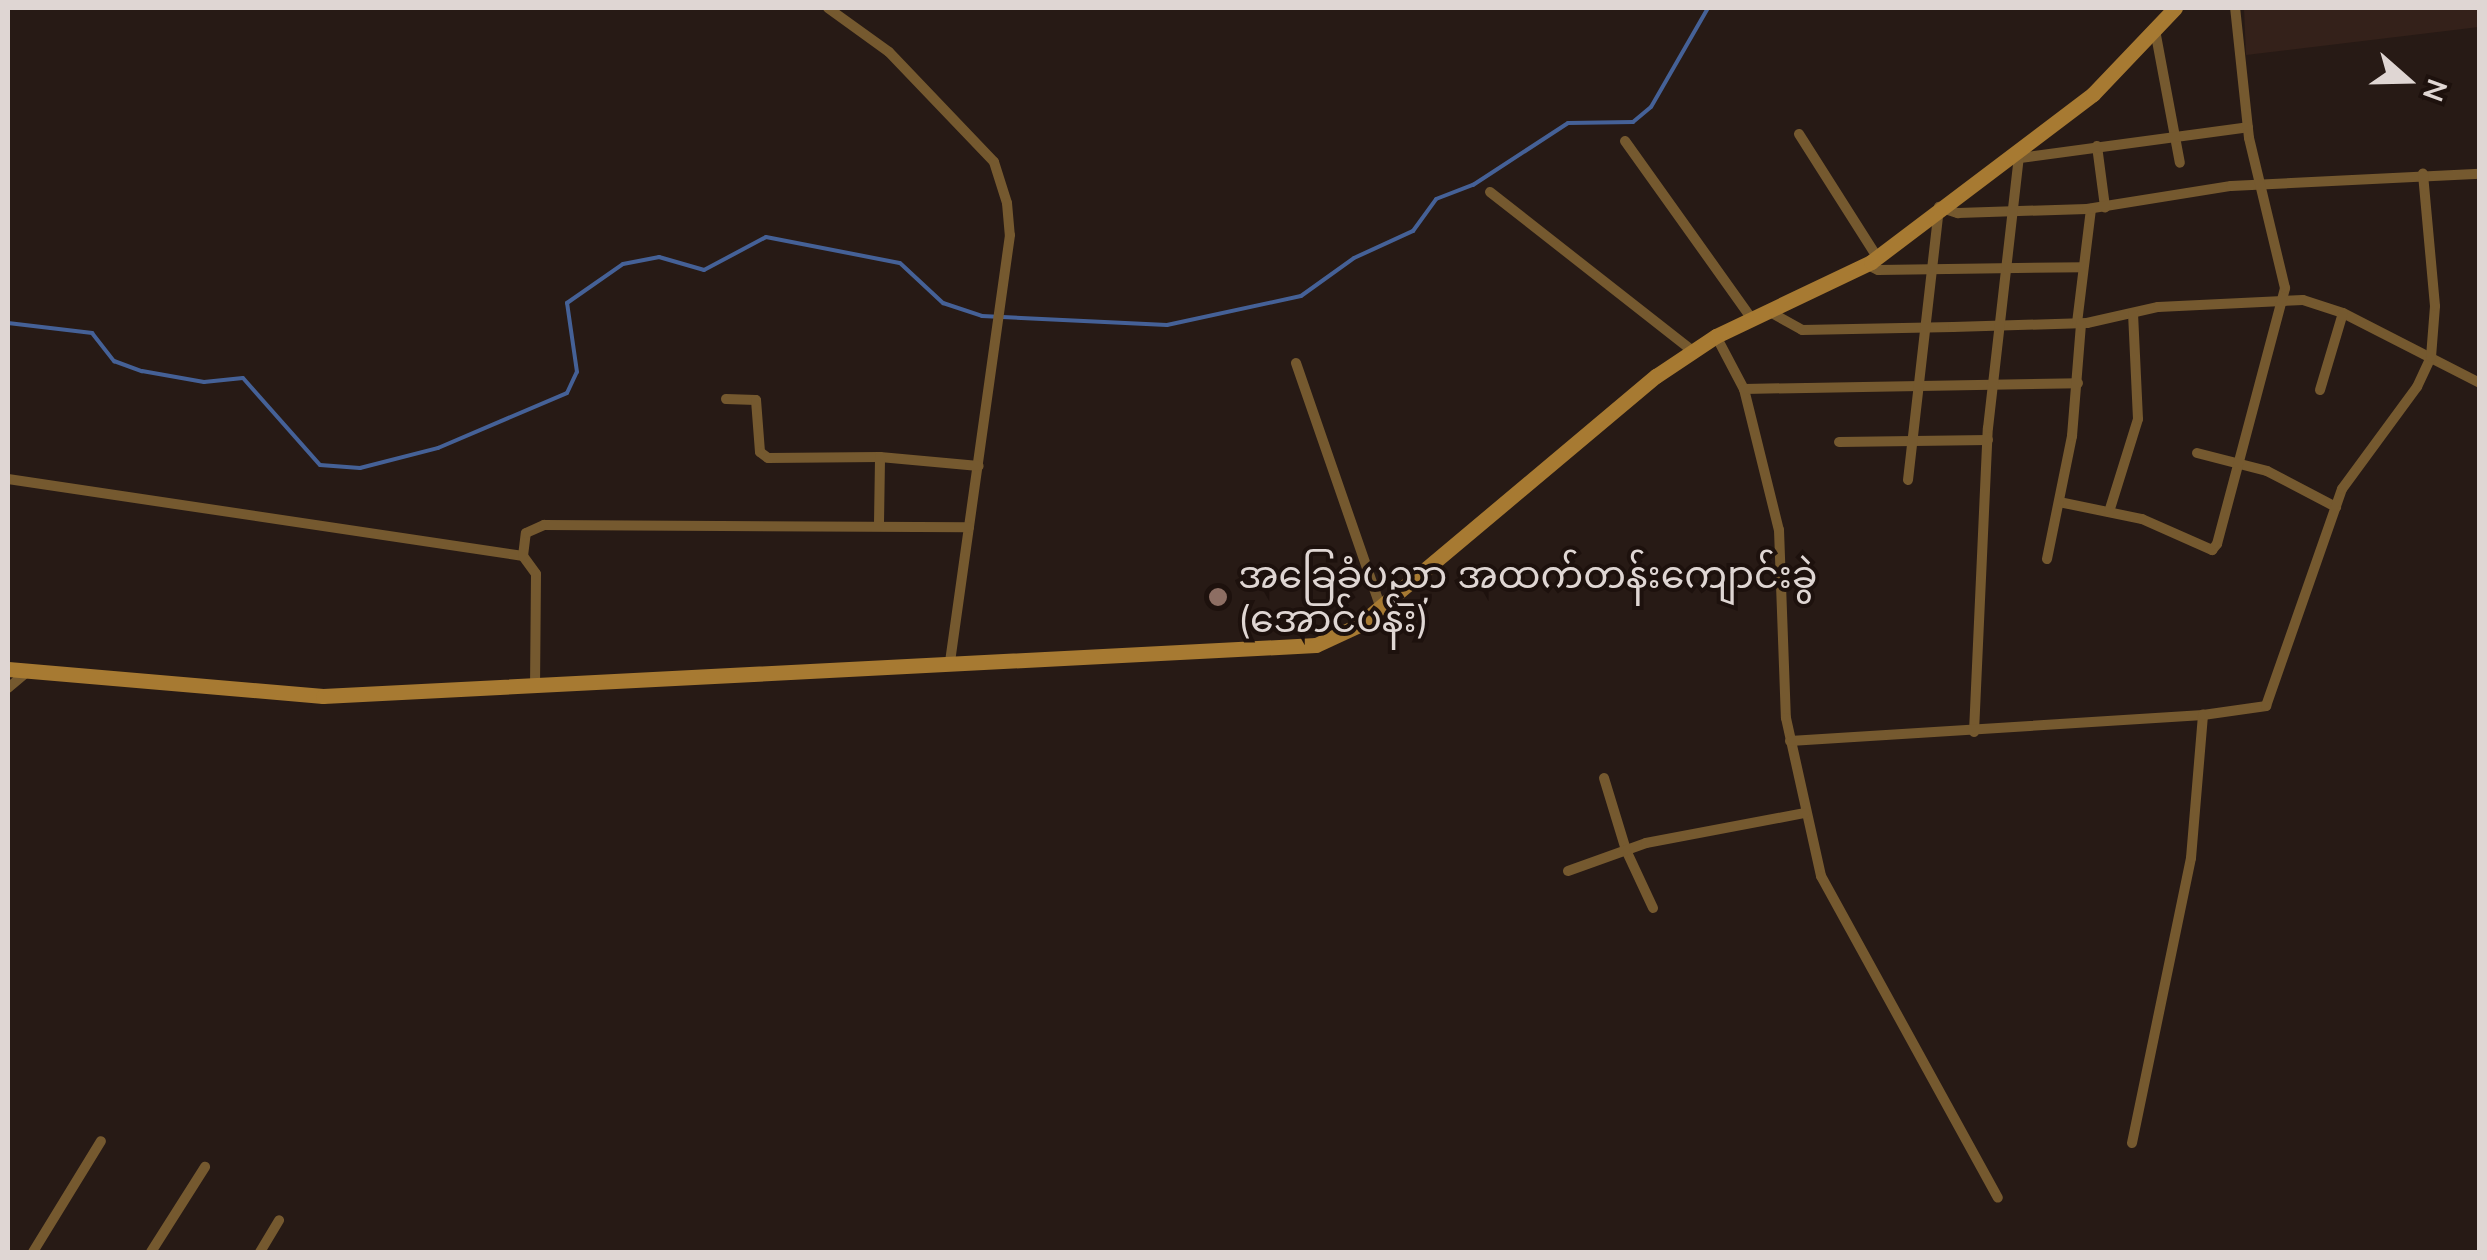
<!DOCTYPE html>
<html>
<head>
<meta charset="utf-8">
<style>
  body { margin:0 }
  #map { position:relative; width:2487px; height:1260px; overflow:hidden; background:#271a15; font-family:Mulish,"Noto Sans Myanmar",sans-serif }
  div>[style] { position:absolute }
  .built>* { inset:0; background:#34211a }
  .stream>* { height:4px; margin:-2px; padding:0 2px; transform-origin:2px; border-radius:2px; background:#456197 }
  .minor>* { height:10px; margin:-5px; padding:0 5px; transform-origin:5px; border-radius:5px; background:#75592f }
  .secondary>* { height:15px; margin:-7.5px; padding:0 7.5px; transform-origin:7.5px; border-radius:7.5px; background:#a77a32 }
  .dots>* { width:28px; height:28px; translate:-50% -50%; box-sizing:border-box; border:5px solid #1d110d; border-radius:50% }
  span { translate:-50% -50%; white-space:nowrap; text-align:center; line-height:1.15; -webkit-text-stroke:8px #1d110d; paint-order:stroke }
  .poi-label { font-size:38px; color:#dfd6d3 }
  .left { translate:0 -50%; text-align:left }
  .frame { position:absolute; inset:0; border:10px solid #dfd6d3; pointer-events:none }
  .north { position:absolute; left:2357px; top:30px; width:100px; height:100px; -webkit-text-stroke:8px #1d110d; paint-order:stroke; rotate:110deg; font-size:28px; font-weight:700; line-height:40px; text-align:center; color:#dfd6d3 }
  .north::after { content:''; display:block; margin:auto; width:35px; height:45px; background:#dfd6d3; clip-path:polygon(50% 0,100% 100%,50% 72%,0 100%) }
</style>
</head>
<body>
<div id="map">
  <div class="built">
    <div style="clip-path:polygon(2244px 8px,2479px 8px,2479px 27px,2246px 55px)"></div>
  </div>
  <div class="stream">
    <div style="left:8px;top:323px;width:85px;rotate:6.8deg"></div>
    <div style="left:92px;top:333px;width:36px;rotate:52deg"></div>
    <div style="left:114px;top:361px;width:30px;rotate:20deg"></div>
    <div style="left:142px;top:371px;width:63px;rotate:10.1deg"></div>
    <div style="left:204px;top:382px;width:39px;rotate:-6deg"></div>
    <div style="left:243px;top:378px;width:116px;rotate:48.5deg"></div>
    <div style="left:320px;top:465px;width:40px;rotate:4.3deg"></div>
    <div style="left:360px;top:468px;width:81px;rotate:-14.4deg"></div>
    <div style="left:438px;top:448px;width:140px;rotate:-23.1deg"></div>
    <div style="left:567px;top:393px;width:23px;rotate:-65deg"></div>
    <div style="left:577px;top:372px;width:70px;rotate:-98.2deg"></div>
    <div style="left:567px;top:303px;width:68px;rotate:-34.9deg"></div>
    <div style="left:623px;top:264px;width:37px;rotate:-11deg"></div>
    <div style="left:659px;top:257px;width:47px;rotate:16.1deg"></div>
    <div style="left:704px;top:270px;width:70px;rotate:-28deg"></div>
    <div style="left:766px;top:237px;width:136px;rotate:11deg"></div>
    <div style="left:900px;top:263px;width:59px;rotate:42.9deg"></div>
    <div style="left:943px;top:303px;width:41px;rotate:18.4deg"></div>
    <div style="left:982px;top:316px;width:185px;rotate:2.8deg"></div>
    <div style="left:1167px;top:325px;width:137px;rotate:-12.2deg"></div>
    <div style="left:1301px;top:296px;width:65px;rotate:-35.6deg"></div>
    <div style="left:1354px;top:258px;width:65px;rotate:-24.6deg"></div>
    <div style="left:1413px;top:231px;width:39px;rotate:-54deg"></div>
    <div style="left:1436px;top:199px;width:40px;rotate:-21deg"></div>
    <div style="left:1473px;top:185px;width:113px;rotate:-33.1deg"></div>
    <div style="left:1568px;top:123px;width:65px;rotate:-0.9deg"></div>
    <div style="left:1633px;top:122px;width:23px;rotate:-40deg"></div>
    <div style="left:1651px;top:107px;width:114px;rotate:-60.1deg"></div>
  </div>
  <div class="minor">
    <div style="left:828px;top:8px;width:75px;rotate:35.8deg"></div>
    <div style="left:889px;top:52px;width:152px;rotate:46.3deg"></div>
    <div style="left:994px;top:162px;width:43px;rotate:72.4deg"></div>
    <div style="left:1007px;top:203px;width:32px;rotate:85deg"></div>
    <div style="left:1010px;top:235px;width:430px;rotate:98deg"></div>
    <div style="left:2155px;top:30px;width:135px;rotate:79.4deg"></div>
    <div style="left:1799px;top:134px;width:146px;rotate:57.6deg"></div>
    <div style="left:1625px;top:141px;width:219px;rotate:54.5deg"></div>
    <div style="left:2097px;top:146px;width:62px;rotate:82.5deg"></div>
    <div style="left:2020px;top:158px;width:230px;rotate:-7.7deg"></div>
    <div style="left:1490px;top:192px;width:258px;rotate:38.1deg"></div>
    <div style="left:1866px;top:264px;width:13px;rotate:27deg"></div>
    <div style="left:1878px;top:270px;width:205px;rotate:-0.8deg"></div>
    <div style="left:1768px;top:311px;width:39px;rotate:29deg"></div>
    <div style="left:1802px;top:330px;width:151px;rotate:-1.1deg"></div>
    <div style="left:1953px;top:327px;width:134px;rotate:-1.7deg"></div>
    <div style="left:2087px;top:323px;width:73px;rotate:-12.7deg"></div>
    <div style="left:2158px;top:307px;width:145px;rotate:-2.8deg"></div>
    <div style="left:2303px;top:300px;width:42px;rotate:18deg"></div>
    <div style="left:2343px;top:313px;width:154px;rotate:27.1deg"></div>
    <div style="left:2077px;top:323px;width:115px;rotate:-83deg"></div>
    <div style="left:1716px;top:336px;width:60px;rotate:62.2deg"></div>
    <div style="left:1744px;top:389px;width:145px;rotate:76.1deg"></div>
    <div style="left:1779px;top:530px;width:188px;rotate:87.9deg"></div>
    <div style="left:1786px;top:718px;width:162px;rotate:77.5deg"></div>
    <div style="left:1821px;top:876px;width:367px;rotate:61.2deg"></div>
    <div style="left:1296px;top:363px;width:259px;rotate:70.9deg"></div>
    <div style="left:1744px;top:389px;width:334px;rotate:-1deg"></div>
    <div style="left:2320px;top:390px;width:80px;rotate:-73.4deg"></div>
    <div style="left:726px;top:399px;width:30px;rotate:2deg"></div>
    <div style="left:756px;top:400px;width:52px;rotate:85.6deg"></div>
    <div style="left:760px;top:452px;width:10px;rotate:37deg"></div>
    <div style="left:768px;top:458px;width:112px;rotate:-0.5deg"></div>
    <div style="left:880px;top:457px;width:99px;rotate:5.2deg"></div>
    <div style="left:1839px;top:442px;width:149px;rotate:-0.8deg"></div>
    <div style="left:2197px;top:453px;width:72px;rotate:14.4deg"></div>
    <div style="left:2267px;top:471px;width:78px;rotate:27.6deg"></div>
    <div style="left:8px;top:479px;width:521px;rotate:8.5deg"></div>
    <div style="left:523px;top:556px;width:22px;rotate:54deg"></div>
    <div style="left:536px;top:574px;width:112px;rotate:90.5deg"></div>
    <div style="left:1908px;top:480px;width:275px;rotate:-83.5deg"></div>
    <div style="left:1939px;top:207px;width:20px;rotate:18deg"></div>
    <div style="left:1958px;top:213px;width:129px;rotate:-1.8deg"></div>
    <div style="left:2087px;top:209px;width:146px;rotate:-9.1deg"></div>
    <div style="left:2231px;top:186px;width:249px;rotate:-2.8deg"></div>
    <div style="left:2059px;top:502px;width:85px;rotate:11.6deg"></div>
    <div style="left:2142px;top:519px;width:77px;rotate:23.9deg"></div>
    <div style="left:2212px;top:550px;width:8px;rotate:-50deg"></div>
    <div style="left:2217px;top:544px;width:265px;rotate:-75.1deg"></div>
    <div style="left:2285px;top:288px;width:154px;rotate:-103.5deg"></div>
    <div style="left:2249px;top:138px;width:131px;rotate:-96.1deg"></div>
    <div style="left:2109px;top:512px;width:97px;rotate:-72.7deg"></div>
    <div style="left:2138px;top:419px;width:106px;rotate:-92.7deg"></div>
    <div style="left:879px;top:523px;width:66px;rotate:-89.1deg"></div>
    <div style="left:523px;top:556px;width:23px;rotate:-83deg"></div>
    <div style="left:526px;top:533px;width:20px;rotate:-24deg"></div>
    <div style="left:544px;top:525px;width:425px;rotate:0.3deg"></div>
    <div style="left:2047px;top:559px;width:126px;rotate:-78.5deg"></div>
    <div style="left:2072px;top:436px;width:113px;rotate:-85.4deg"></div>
    <div style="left:8px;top:688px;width:26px;rotate:-40deg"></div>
    <div style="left:1974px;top:732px;width:304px;rotate:-87.4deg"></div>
    <div style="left:1988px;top:428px;width:281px;rotate:-83.5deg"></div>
    <div style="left:1790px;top:741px;width:414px;rotate:-3.6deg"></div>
    <div style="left:1604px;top:778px;width:75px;rotate:73deg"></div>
    <div style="left:1626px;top:850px;width:64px;rotate:65deg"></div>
    <div style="left:1568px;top:871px;width:83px;rotate:-19.7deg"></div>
    <div style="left:1646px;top:843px;width:162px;rotate:-10.7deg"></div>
    <div style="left:2132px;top:1143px;width:291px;rotate:-78.3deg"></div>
    <div style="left:2191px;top:858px;width:144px;rotate:-85.2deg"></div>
    <div style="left:2203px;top:715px;width:64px;rotate:-8.1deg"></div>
    <div style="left:2266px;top:706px;width:230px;rotate:-70.7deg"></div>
    <div style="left:2342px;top:489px;width:127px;rotate:-53.7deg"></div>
    <div style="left:2417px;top:387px;width:33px;rotate:-65deg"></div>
    <div style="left:2431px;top:357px;width:51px;rotate:-85.5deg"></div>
    <div style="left:2435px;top:306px;width:133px;rotate:-95.2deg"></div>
    <div style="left:33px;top:1252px;width:130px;rotate:-58.5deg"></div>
    <div style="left:151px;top:1252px;width:101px;rotate:-57.6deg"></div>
    <div style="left:260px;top:1252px;width:37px;rotate:-59deg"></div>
  </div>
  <div class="secondary">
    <div style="left:8px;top:669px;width:316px;rotate:4.9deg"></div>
    <div style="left:323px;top:696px;width:994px;rotate:-2.94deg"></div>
    <div style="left:1316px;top:645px;width:47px;rotate:-24.9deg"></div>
    <div style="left:1359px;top:625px;width:388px;rotate:-40deg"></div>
    <div style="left:1656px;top:376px;width:72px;rotate:-33.7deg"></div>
    <div style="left:1716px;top:336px;width:172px;rotate:-25.5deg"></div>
    <div style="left:1871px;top:262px;width:278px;rotate:-37.1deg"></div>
    <div style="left:2093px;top:94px;width:119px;rotate:-46.4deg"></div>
  </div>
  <div class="dots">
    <div style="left:1218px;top:597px;background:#8d6e63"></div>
  </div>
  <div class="poi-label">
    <span class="left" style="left:1238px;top:597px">အခြေခံပညာ အထက်တန်းကျောင်းခွဲ<br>(အောင်ပန်း)</span>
  </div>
  <div class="frame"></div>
  <div class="north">N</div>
</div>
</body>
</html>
